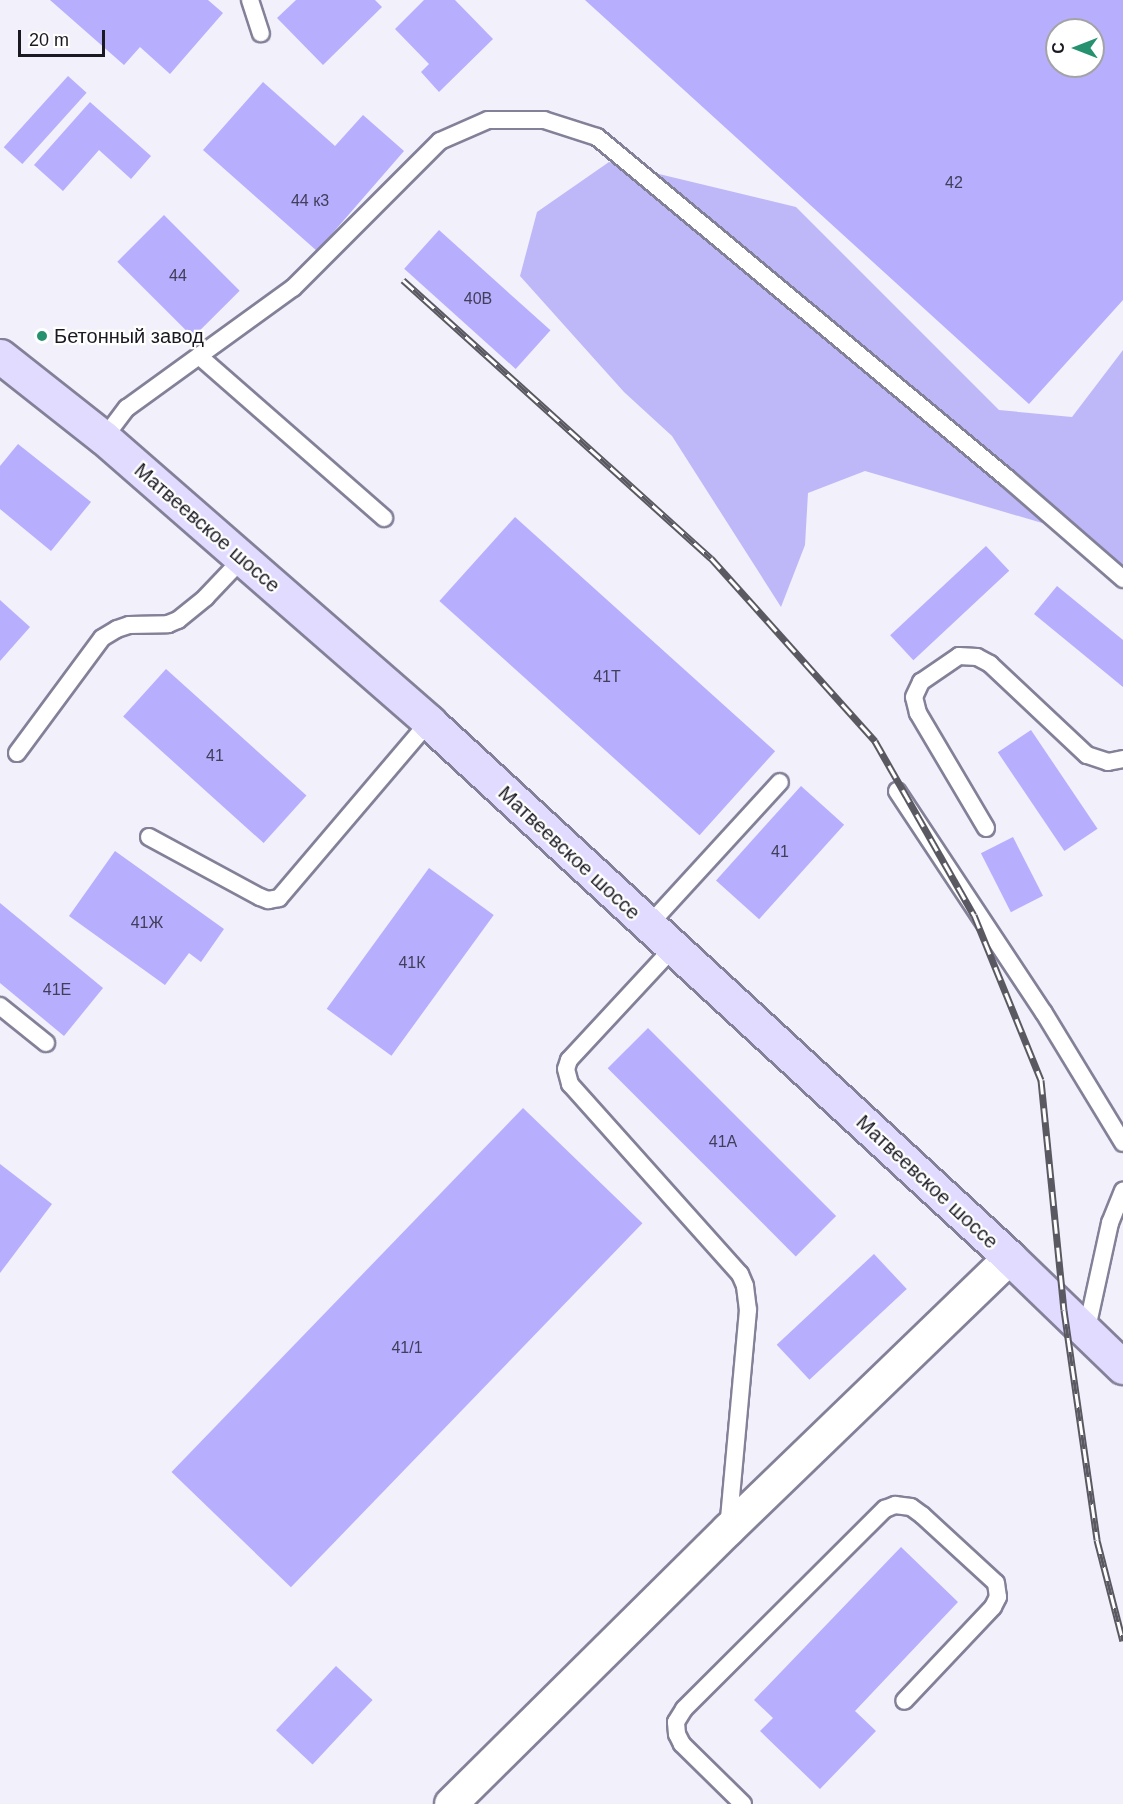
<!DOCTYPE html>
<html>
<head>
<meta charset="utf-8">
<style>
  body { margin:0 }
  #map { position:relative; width:1123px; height:1804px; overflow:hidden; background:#f1f0fb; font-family:Arial,sans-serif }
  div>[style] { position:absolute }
  .forest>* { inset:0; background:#beb8f8 }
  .building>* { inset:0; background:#b7aefd; transform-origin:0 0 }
  .roads { filter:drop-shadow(2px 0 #838198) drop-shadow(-2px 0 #838198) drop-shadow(0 2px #838198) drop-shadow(0 -2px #838198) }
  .lane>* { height:16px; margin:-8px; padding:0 8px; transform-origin:8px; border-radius:8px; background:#fff }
  .street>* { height:32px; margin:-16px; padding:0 16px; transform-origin:16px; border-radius:16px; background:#fff }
  .secondary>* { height:33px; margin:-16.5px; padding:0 16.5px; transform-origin:16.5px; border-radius:16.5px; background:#e1dbff }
  .rail>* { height:7px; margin-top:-3.5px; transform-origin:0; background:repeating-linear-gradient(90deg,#fff 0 14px,#5a5962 0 28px); box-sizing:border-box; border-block:2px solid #5a5962 }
  .dots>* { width:16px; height:16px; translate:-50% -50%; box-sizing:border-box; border:3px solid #fff; border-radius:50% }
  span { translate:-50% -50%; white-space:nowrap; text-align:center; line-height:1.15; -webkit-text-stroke:4.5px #fff; paint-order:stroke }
  .number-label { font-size:16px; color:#413e59 }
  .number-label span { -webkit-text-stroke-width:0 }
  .poi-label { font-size:20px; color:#1a1922 }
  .left { translate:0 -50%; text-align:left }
  .street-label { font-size:20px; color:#1a1922 }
  .north { position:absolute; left:1045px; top:18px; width:60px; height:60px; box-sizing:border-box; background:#fff; border:2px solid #a3a3a7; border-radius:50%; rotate:270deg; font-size:16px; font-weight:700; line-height:24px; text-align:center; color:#1a1922 }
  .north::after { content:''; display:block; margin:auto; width:21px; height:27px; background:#26916f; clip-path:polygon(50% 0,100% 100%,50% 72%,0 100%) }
  .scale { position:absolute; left:18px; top:30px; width:87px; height:27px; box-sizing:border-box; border:3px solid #1a1922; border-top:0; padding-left:8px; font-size:18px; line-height:21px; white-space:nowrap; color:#1a1922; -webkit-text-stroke:4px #fff; paint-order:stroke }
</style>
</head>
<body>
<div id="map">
  <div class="forest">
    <div style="clip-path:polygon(609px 162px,796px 207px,999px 410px,1072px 417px,1123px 350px,1123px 580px,1049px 525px,865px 471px,808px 493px,805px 545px,781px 607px,672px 436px,624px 392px,520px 276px,537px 212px)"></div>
  </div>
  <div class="building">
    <div style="clip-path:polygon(50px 0,208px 0,223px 13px,170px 74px,140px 47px,124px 65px)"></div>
    <div style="clip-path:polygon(296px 0,375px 0,382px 7px,323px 65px,277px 18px)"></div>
    <div style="clip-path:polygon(424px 0,455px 0,493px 39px,439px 92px,421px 72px,429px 64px,395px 29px)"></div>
    <div style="clip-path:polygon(evenodd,585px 0,1123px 0,1123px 300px,1029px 404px,585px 0,1057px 30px,1093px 30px,1093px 66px,1057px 66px,1057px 30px)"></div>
    <div style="left:68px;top:76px;width:25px;height:96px;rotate:42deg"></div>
    <div style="clip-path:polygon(263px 82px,335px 146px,363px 115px,404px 151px,317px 251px,203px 150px)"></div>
    <div style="clip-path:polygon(90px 102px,151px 156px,131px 179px,99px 150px,63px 191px,34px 165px)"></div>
    <div style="left:164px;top:215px;width:107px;height:66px;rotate:45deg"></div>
    <div style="left:439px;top:230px;width:150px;height:52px;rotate:42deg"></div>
    <div style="clip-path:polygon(18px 444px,91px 502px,51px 551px,0 509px,0 466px)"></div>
    <div style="left:515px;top:517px;width:350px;height:113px;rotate:42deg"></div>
    <div style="left:986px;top:546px;width:34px;height:131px;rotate:47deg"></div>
    <div style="clip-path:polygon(1057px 586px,1123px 640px,1123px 687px,1034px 614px)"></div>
    <div style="clip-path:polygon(0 600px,30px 627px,0 661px)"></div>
    <div style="left:166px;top:669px;width:189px;height:64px;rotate:42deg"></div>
    <div style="left:1031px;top:730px;width:119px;height:40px;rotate:56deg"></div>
    <div style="left:801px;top:786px;width:58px;height:127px;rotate:42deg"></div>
    <div style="left:1013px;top:837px;width:66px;height:36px;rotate:63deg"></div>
    <div style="clip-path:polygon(115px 851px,224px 929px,201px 962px,189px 953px,165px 985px,69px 916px)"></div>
    <div style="left:429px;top:868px;width:80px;height:174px;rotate:36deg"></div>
    <div style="clip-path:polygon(0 903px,103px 988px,64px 1036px,0 983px)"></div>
    <div style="left:648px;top:1028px;width:266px;height:57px;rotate:45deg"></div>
    <div style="left:523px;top:1108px;width:166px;height:506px;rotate:44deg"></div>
    <div style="clip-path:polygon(0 1164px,52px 1204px,0 1273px)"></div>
    <div style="left:874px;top:1254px;width:48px;height:133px;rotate:47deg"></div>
    <div style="clip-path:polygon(901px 1547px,958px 1602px,855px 1711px,876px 1731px,820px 1789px,760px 1731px,773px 1718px,754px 1700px)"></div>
    <div style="left:336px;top:1666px;width:50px;height:88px;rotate:43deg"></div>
  </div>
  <div class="roads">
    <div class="lane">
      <div style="left:250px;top:0;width:35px;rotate:72deg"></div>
      <div style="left:199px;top:356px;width:246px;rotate:41.2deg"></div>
      <div style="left:104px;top:438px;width:38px;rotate:-53deg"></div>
      <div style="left:127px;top:408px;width:205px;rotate:-35.9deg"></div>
      <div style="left:293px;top:288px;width:208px;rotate:-45deg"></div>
      <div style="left:440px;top:141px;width:52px;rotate:-23.6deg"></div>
      <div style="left:488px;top:120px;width:56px"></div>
      <div style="left:544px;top:120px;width:56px;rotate:17.8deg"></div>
      <div style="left:597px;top:137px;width:533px;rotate:39.75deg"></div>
      <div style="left:1007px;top:478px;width:154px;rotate:41deg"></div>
      <div style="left:17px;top:753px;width:143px;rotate:-53.5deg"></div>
      <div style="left:102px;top:638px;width:17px;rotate:-31deg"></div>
      <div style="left:117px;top:629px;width:13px;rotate:-18deg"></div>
      <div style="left:129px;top:625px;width:39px;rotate:-1deg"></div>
      <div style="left:168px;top:624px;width:11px;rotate:-22deg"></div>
      <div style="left:178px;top:620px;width:36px;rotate:-39deg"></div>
      <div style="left:206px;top:597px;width:52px;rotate:-46.5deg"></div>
      <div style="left:897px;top:791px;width:266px;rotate:56.5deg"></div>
      <div style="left:1044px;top:1013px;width:152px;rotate:58.7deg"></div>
      <div style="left:986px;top:828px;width:134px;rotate:-120.6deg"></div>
      <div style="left:918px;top:713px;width:16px;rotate:-104deg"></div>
      <div style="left:914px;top:697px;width:17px;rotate:-65deg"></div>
      <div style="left:921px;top:682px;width:46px;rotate:-34.4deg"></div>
      <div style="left:959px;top:656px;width:18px;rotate:3deg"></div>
      <div style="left:977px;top:657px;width:15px;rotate:28deg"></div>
      <div style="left:990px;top:664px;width:133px;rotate:43.2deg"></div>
      <div style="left:1087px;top:755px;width:22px;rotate:18deg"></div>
      <div style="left:1108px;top:762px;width:15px;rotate:-11deg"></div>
      <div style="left:149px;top:837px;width:126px;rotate:28.4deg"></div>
      <div style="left:260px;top:897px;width:9px;rotate:21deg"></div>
      <div style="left:268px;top:900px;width:11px;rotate:-10deg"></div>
      <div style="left:279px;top:898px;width:231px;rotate:-49.6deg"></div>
      <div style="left:648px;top:926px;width:195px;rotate:-47.5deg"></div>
      <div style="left:673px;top:948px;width:153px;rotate:132.9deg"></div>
      <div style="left:569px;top:1060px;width:9px;rotate:108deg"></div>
      <div style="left:566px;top:1069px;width:16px;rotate:75deg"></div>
      <div style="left:570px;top:1084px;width:255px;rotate:48.2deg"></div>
      <div style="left:740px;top:1274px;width:13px;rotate:67deg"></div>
      <div style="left:745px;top:1286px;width:24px;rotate:83deg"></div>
      <div style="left:748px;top:1310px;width:220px;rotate:95.2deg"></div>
      <div style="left:0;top:1006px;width:59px;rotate:38.8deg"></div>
      <div style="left:1086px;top:1333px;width:113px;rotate:-77.7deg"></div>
      <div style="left:1110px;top:1223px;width:35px;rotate:-68deg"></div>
      <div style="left:743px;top:1804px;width:86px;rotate:-135.5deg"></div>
      <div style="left:682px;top:1744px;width:11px;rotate:-117deg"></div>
      <div style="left:677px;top:1734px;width:12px;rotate:-95deg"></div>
      <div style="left:676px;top:1722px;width:15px;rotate:-58deg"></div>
      <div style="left:684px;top:1709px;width:284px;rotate:-44.9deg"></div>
      <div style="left:885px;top:1509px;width:11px;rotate:-22deg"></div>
      <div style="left:895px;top:1505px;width:16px;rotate:7deg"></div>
      <div style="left:911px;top:1507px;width:14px;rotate:36deg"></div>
      <div style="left:922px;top:1515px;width:100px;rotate:42.6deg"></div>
      <div style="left:996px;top:1583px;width:14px;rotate:82deg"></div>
      <div style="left:998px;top:1597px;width:11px;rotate:117deg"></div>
      <div style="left:993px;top:1607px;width:129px;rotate:133.4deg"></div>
    </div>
    <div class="street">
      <div style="left:451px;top:1804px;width:390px;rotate:-44.7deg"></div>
      <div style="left:728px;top:1530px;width:392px;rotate:-44deg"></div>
    </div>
    <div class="secondary">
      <div style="left:0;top:356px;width:132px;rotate:38.3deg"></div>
      <div style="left:104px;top:438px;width:432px;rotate:41.1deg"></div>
      <div style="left:429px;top:722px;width:790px;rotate:42.69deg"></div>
      <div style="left:1010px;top:1258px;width:157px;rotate:44deg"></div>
    </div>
  </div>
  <div class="rail">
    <div style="left:403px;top:280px;width:415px;rotate:42.1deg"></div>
    <div style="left:711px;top:558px;width:246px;rotate:48.1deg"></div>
    <div style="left:875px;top:741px;width:200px;rotate:60.4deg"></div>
    <div style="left:974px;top:915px;width:178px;rotate:67.9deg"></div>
    <div style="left:1041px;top:1080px;width:231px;rotate:84.3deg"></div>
    <div style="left:1064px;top:1310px;width:232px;rotate:81.8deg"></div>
    <div style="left:1097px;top:1540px;width:104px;rotate:75.6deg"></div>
  </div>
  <div class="dots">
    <div style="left:42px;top:336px;background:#26916f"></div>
  </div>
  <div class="number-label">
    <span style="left:954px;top:183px">42</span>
    <span style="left:310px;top:201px">44 к3</span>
    <span style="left:178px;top:276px">44</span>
    <span style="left:478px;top:299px">40В</span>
    <span style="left:607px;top:677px">41Т</span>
    <span style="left:215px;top:756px">41</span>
    <span style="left:780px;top:852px">41</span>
    <span style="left:147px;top:923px">41Ж</span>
    <span style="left:412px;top:963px">41К</span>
    <span style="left:57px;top:990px">41Е</span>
    <span style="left:723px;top:1142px">41А</span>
    <span style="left:407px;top:1348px">41/1</span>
  </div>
  <div class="poi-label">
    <span class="left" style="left:54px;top:336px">Бетонный завод</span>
  </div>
  <div class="street-label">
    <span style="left:207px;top:528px;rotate:41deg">Матвеевское шоссе</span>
    <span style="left:569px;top:853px;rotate:43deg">Матвеевское шоссе</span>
    <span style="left:927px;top:1182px;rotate:43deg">Матвеевское шоссе</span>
  </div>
  <div class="north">С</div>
  <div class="scale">20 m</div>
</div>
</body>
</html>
